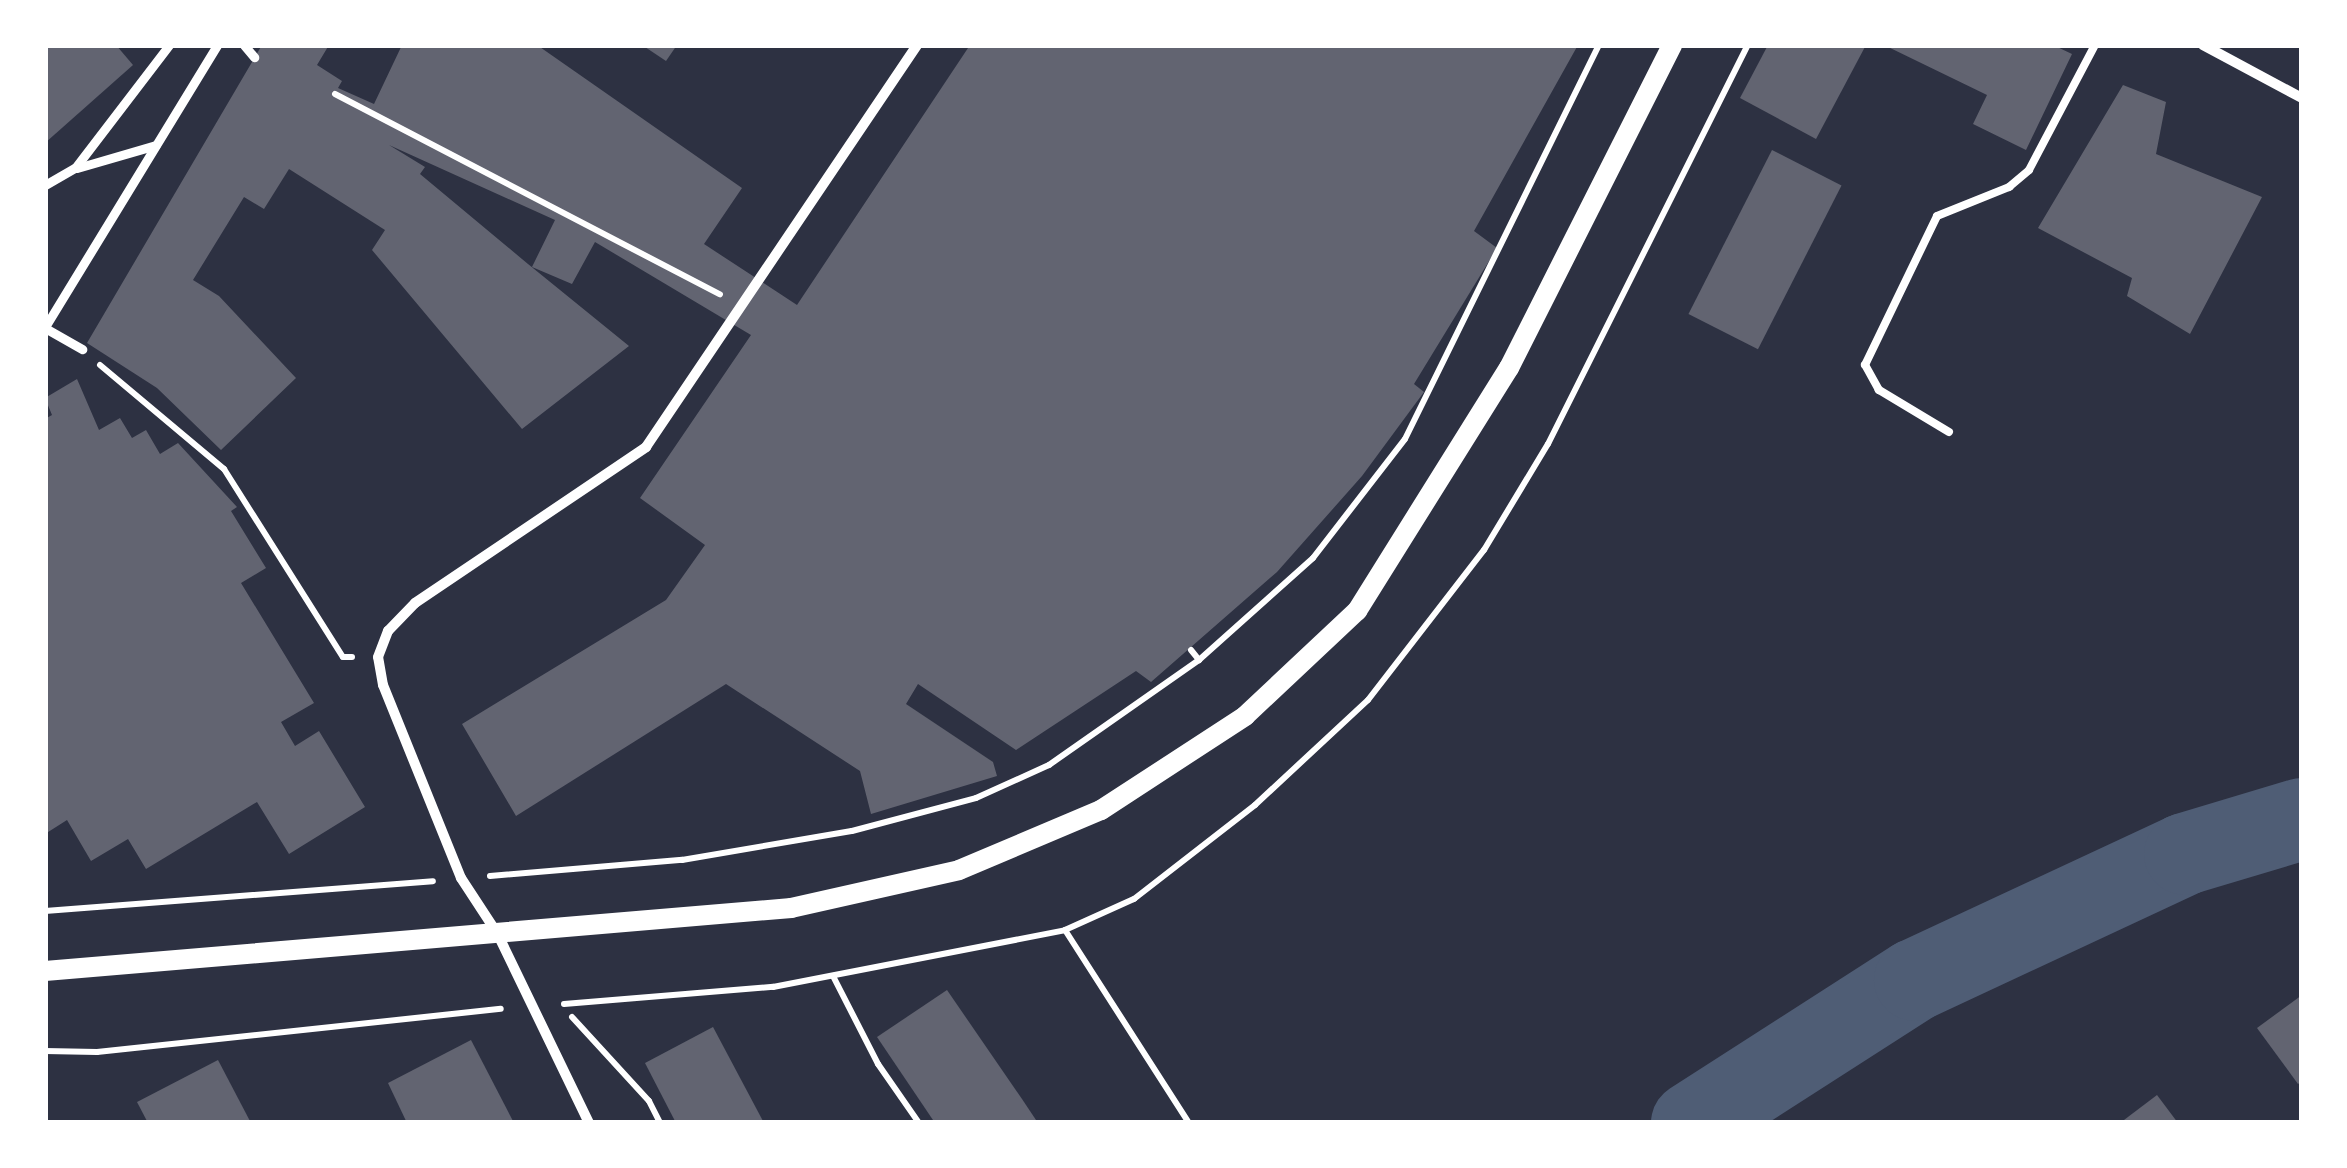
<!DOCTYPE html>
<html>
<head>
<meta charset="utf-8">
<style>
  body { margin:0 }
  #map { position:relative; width:2347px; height:1168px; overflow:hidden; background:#2d3142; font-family:Mulish,sans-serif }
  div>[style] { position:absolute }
  .river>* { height:82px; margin:-41px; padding:0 41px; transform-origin:41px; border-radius:41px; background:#4f5d75 }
  .building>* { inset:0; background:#626471; transform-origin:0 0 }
  .path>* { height:6px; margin:-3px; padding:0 3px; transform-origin:3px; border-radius:3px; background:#fff }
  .service>* { height:8px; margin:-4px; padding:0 4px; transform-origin:4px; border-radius:4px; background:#fff }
  .pedestrian>* { height:9px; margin:-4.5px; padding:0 4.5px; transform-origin:4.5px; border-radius:4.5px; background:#fff }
  .minor>* { height:10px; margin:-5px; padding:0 5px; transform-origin:5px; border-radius:5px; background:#fff }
  .secondary>* { height:20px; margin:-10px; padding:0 10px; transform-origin:10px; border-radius:10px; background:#fff }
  span { translate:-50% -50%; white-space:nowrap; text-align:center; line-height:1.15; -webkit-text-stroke:8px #fff; paint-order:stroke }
  .frame { position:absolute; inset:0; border:48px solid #fff; pointer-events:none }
</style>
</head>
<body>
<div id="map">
  <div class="river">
    <div style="left:1692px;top:1123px;width:265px;rotate:-32.7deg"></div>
    <div style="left:1915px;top:980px;width:298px;rotate:-25deg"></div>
    <div style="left:2185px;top:854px;width:122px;rotate:-16.7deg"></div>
  </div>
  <div class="building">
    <div style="clip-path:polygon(45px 45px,116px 45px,133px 65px,45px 143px)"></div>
    <div style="clip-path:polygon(262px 45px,329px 45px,317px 65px,342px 81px,338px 88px,374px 104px,402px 45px,537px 45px,742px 188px,704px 244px,797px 305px,970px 45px,1578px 45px,1474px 231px,1497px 248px,1414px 384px,1424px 392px,1362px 476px,1277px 572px,1151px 682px,1136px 671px,1016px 750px,918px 684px,906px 704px,993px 762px,997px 776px,871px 814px,860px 771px,726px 684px,516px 816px,462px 724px,666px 600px,705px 545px,640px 498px,751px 335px,595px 242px,572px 284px,532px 267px,555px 220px,389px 145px,425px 167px,420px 174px,528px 264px,629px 346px,522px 429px,372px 250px,385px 230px,289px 169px,264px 209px,244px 197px,193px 280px,219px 296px,296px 378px,221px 450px,157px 388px,87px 343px)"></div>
    <div style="clip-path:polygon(642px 45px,677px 45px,666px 61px)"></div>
    <div style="clip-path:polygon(1768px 45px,1866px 45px,1816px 139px,1740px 98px)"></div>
    <div style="clip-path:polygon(1884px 45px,2053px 45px,2072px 54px,2026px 150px,1973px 124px,1987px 95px)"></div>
    <div style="clip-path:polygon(2123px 85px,2166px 102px,2156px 154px,2262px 197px,2190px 334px,2127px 296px,2132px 278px,2038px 228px)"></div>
    <div style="left:1772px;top:150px;width:78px;height:184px;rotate:27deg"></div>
    <div style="clip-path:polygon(77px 379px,99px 430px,120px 418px,132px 438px,146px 430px,160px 454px,178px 443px,237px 507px,231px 511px,266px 568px,241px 583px,314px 703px,281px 722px,295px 746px,319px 731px,365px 807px,289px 854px,257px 802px,146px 869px,128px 839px,91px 861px,67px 820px,45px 834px,45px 419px,52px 415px,45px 398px)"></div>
    <div style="clip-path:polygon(947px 990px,1022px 1099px,1038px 1123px,935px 1123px,877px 1037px)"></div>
    <div style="clip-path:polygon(2302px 995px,2302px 1081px,2298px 1084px,2257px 1028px)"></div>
    <div style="clip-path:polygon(713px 1027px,764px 1123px,676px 1123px,645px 1063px)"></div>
    <div style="clip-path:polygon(471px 1040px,514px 1123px,407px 1123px,388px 1083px)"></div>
    <div style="clip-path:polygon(218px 1060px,251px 1123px,148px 1123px,137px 1102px)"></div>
    <div style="clip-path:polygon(2157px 1095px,2178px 1123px,2120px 1123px)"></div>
  </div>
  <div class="path">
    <div style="left:335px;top:94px;width:434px;rotate:27.5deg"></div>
    <div style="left:100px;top:365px;width:162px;rotate:40deg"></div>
    <div style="left:224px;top:469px;width:222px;rotate:57.7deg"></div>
    <div style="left:343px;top:657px;width:9px"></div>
    <div style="left:1191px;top:650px;width:13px;rotate:51deg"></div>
    <div style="left:490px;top:876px;width:193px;rotate:-4.8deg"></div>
    <div style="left:682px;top:860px;width:172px;rotate:-9.7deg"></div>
    <div style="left:852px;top:831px;width:128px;rotate:-14.9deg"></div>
    <div style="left:976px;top:798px;width:80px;rotate:-24.3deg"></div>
    <div style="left:1049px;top:765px;width:183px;rotate:-35deg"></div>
    <div style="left:1199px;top:660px;width:153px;rotate:-41.8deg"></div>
    <div style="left:1313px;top:558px;width:150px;rotate:-52.3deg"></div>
    <div style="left:1405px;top:439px;width:439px;rotate:-63.8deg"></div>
    <div style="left:45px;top:911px;width:389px;rotate:-4.4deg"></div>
    <div style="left:1065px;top:930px;width:229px;rotate:57.3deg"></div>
    <div style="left:833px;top:976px;width:99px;rotate:62.9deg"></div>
    <div style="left:878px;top:1064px;width:72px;rotate:55.2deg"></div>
    <div style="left:564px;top:1004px;width:210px;rotate:-4.7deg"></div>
    <div style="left:773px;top:987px;width:298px;rotate:-11deg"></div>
    <div style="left:1065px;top:930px;width:76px;rotate:-24.2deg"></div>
    <div style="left:1134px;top:899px;width:153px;rotate:-37.8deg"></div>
    <div style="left:1255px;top:805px;width:154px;rotate:-42.9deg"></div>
    <div style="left:1368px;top:700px;width:190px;rotate:-52.3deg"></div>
    <div style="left:1484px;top:550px;width:124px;rotate:-58.9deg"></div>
    <div style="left:1548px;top:444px;width:446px;rotate:-63.4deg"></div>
    <div style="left:572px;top:1017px;width:114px;rotate:47.5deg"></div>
    <div style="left:649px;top:1101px;width:25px;rotate:63deg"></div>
    <div style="left:45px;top:1051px;width:52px;rotate:1.1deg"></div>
    <div style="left:97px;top:1052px;width:406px;rotate:-6.1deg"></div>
  </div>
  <div class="service">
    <div style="left:1949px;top:432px;width:82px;rotate:-149deg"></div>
    <div style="left:1879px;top:390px;width:29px;rotate:-119deg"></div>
    <div style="left:1865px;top:365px;width:165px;rotate:-64.2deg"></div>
    <div style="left:1937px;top:216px;width:78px;rotate:-21.9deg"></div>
    <div style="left:2009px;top:187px;width:26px;rotate:-40deg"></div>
    <div style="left:2029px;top:170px;width:141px;rotate:-62.2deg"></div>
  </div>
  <div class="pedestrian">
    <div style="left:244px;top:45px;width:16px;rotate:50deg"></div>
    <div style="left:77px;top:168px;width:82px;rotate:-16.2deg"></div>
    <div style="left:45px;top:185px;width:34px;rotate:-30deg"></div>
    <div style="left:75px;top:168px;width:155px;rotate:-52.6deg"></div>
    <div style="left:45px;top:327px;width:330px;rotate:-58.6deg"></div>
    <div style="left:45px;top:328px;width:43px;rotate:29.6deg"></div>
  </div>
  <div class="minor">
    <div style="left:2203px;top:45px;width:112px;rotate:28.2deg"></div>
    <div style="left:589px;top:1123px;width:211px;rotate:-115.8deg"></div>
    <div style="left:497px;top:933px;width:66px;rotate:-123.2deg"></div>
    <div style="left:461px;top:878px;width:208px;rotate:-112deg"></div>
    <div style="left:383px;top:685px;width:28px;rotate:-100deg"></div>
    <div style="left:378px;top:657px;width:28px;rotate:-69deg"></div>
    <div style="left:388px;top:631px;width:39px;rotate:-46deg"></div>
    <div style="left:415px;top:603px;width:279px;rotate:-34deg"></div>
    <div style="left:646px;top:447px;width:485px;rotate:-56deg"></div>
  </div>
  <div class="secondary">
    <div style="left:45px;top:971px;width:749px;rotate:-4.83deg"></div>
    <div style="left:791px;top:908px;width:172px;rotate:-12.7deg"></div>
    <div style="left:959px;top:870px;width:154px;rotate:-22.9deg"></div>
    <div style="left:1101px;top:810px;width:172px;rotate:-33.1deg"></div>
    <div style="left:1245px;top:716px;width:154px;rotate:-43.2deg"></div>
    <div style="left:1357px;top:611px;width:287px;rotate:-58deg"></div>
    <div style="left:1509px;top:368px;width:362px;rotate:-63.2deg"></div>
  </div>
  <div class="frame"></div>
</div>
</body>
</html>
